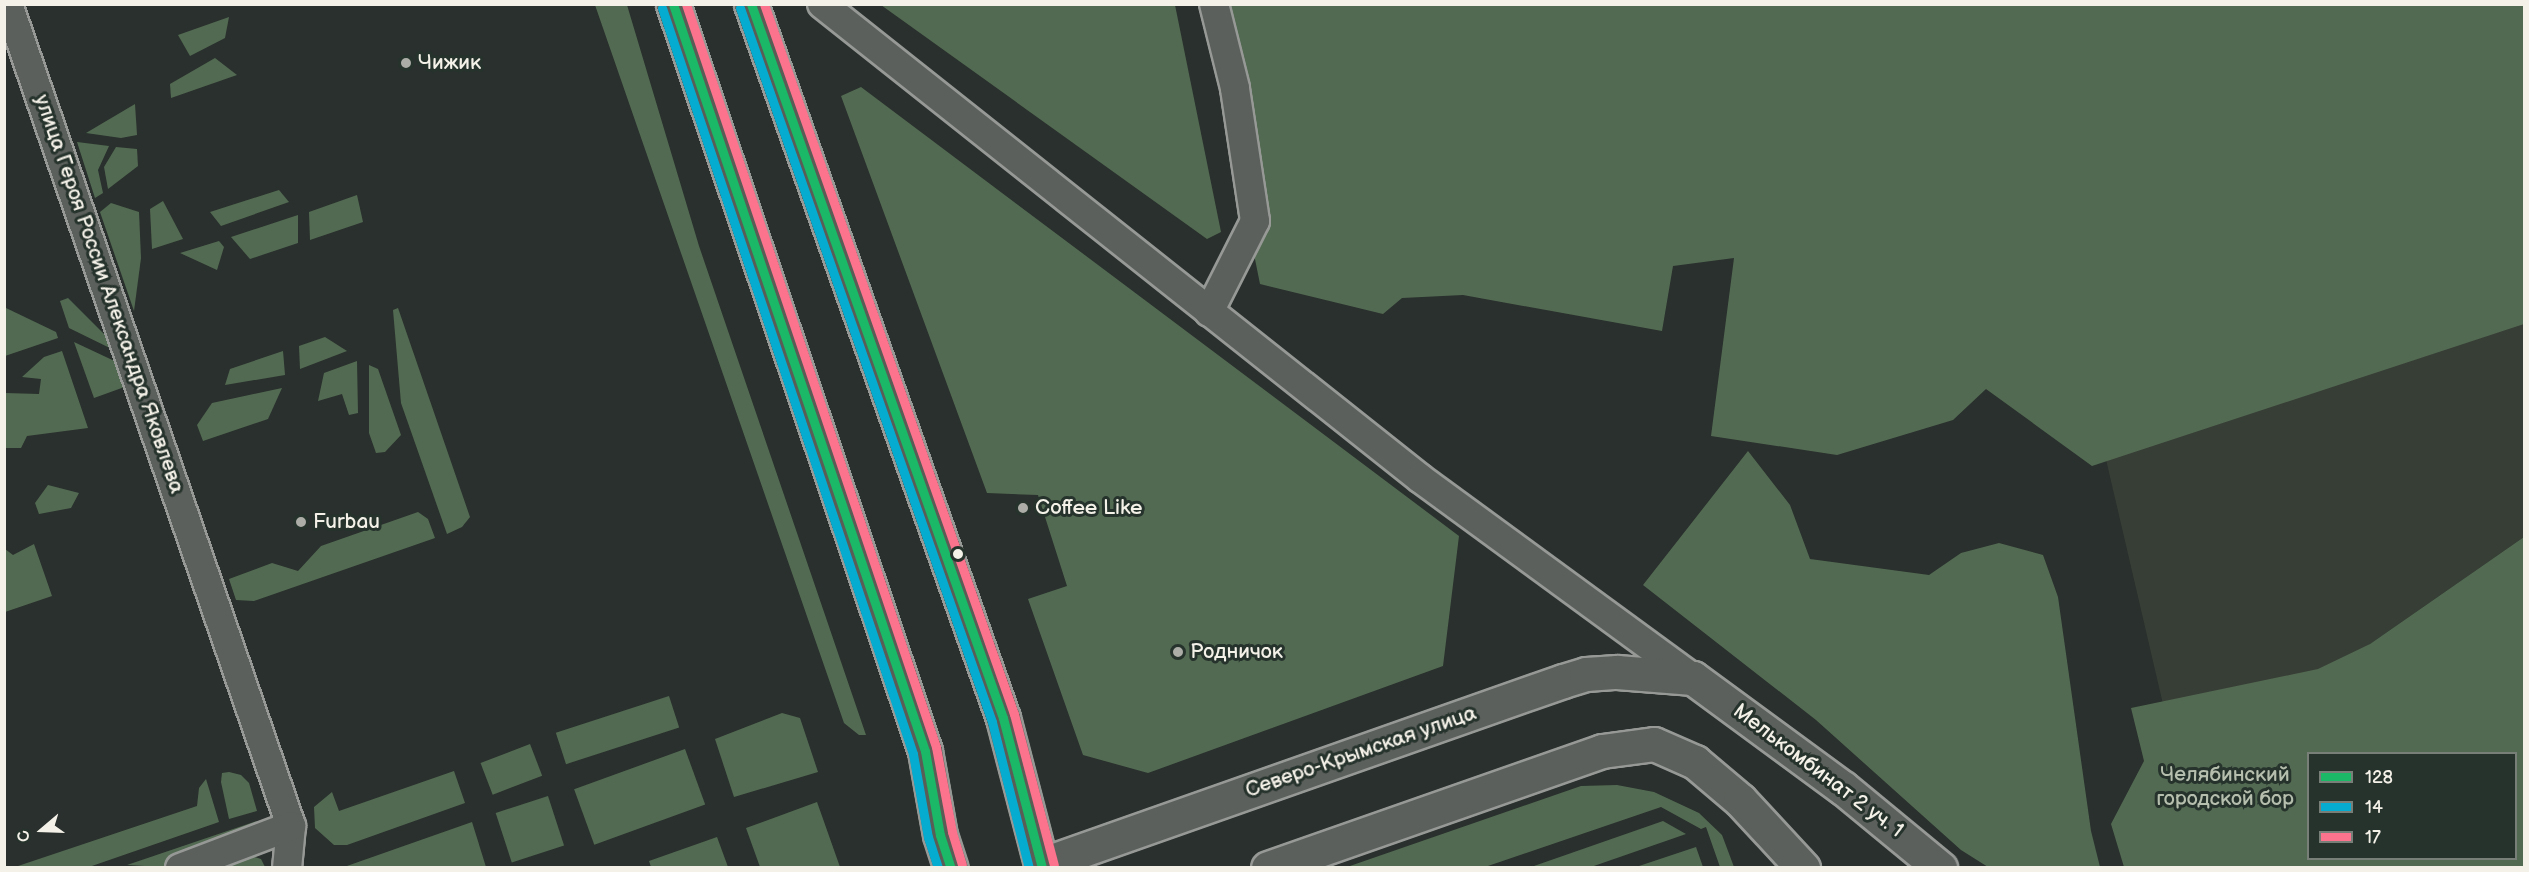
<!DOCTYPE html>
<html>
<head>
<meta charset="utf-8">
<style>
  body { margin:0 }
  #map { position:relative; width:2529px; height:872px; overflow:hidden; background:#29302d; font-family:"Balsamiq Sans",sans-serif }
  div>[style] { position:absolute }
  .built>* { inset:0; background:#373e36 }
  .green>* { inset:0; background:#536a52; transform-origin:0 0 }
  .roads { filter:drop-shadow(2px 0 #969996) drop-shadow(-2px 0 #969996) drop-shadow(0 2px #969996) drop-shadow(0 -2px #969996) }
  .street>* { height:28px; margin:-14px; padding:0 14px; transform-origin:14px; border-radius:14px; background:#5c605c }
  .secondary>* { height:33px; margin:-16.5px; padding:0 16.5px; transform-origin:16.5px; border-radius:16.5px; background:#5c605c }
  .primary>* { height:33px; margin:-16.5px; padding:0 16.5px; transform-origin:16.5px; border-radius:16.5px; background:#5a5d56 }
  .bus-1>* { height:9px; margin:-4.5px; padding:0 4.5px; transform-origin:4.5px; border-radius:4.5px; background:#1ab867 }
  .bus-2>* { height:9px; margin:-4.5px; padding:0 4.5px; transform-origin:4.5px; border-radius:4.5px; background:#06acd0 }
  .bus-3>* { height:9px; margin:-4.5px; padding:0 4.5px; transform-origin:4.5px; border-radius:4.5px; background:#fc738d }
  .dots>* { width:16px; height:16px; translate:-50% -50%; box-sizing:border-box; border:3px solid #26332d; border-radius:50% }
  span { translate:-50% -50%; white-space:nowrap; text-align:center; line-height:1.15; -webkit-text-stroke:6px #26332d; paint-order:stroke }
  .poi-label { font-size:21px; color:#f4f1e8 }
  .left { translate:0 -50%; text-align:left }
  .street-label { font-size:21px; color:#f4f1e8 }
  .park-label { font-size:21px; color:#b6bfae }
  .frame { position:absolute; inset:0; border:6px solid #f4f1e8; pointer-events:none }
  .legend { position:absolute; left:2307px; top:752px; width:210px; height:108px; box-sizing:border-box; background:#26332d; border:2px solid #787f78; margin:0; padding:8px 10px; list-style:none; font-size:18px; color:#f4f1e8 }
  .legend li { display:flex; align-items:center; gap:12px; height:30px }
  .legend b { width:30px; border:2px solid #787f78 }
  .north { position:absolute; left:12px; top:800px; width:60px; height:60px; -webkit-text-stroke:4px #26332d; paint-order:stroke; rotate:251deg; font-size:16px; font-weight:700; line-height:24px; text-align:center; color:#f4f1e8 }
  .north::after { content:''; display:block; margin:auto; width:21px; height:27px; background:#f4f1e8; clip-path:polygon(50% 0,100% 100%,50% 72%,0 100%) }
</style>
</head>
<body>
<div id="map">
  <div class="built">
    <div style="clip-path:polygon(2524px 216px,2524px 537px,2370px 644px,2183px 790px,2084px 365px)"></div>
  </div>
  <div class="green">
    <div style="clip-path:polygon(595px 5px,627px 5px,699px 246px,866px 735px,859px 735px,844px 723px)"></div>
    <div style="clip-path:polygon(881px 5px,1175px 5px,1221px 232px,1207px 239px)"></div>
    <div style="clip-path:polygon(1204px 5px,2524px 5px,2524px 324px,2092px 466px,1986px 389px,1953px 420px,1837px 455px,1711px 436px,1734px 258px,1673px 266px,1662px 331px,1463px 295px,1402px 298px,1383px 314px,1260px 284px)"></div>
    <div style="clip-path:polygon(229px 17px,225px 38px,190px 56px,178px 35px)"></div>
    <div style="clip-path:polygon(215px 58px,237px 75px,171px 98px,170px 84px)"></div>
    <div style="clip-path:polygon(861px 87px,1459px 536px,1443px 666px,1148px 773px,1083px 755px,1028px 599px,1067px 586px,1038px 495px,987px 493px,841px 96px)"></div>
    <div style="clip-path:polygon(135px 104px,137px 135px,121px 138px,86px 133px)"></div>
    <div style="clip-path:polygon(77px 142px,109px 146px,98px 170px,103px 193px,95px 198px)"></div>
    <div style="clip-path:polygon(116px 147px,137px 149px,138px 166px,108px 189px,104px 167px)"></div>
    <div style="clip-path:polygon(279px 190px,289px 202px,221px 226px,210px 212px)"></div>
    <div style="clip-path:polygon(357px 195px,363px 222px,310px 240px,309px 212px)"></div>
    <div style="clip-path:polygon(163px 201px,183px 239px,152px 249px,150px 209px)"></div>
    <div style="clip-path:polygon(111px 203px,139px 212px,141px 258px,134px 311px,100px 212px)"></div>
    <div style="clip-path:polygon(298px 215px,298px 243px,250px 259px,231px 237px)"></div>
    <div style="clip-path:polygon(219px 241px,224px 247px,217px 270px,180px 253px)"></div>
    <div style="clip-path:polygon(68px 298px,116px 346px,118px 352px,69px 328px,60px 301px)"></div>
    <div style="clip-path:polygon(6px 308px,56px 332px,58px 338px,5px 356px)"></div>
    <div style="clip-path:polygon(398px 308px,470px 517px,462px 527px,447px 534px,401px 403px,393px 310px)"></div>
    <div style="clip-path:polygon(325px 337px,347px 351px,300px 369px,299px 346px)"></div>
    <div style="clip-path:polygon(74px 342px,123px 365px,130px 385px,94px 398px)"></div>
    <div style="clip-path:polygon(62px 351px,88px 428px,27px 436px,21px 448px,5px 448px,5px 393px,39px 394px,41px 379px,22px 377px,44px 357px)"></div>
    <div style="clip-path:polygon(283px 351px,285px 375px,225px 385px,230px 369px)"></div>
    <div style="clip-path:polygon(357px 361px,358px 413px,349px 415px,342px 394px,318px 401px,324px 373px)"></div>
    <div style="clip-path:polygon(369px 365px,378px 369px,401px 435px,385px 452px,376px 453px,369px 433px)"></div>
    <div style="clip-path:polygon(282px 388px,268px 419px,203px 441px,197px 425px,212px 403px)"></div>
    <div style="clip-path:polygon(1748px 451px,1790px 505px,1810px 559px,1929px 575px,1961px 553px,1999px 543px,2043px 555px,2058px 597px,2091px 831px,2100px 867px,1988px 867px,1961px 850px,1816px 720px,1643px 585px)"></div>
    <div style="clip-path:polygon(48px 485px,79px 493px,71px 508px,39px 514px,35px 503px)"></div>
    <div style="clip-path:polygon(418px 512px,428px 519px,435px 538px,254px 601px,236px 600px,229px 579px,272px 563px,298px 571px,321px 546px)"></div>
    <div style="clip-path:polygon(evenodd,2524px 537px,2524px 867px,2124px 867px,2111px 824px,2144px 761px,2131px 708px,2318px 669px,2370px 644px,2524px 537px,2308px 754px,2516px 754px,2516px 858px,2308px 858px,2308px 754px)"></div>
    <div style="clip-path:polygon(34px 544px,52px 596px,5px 612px,5px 549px,13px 555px)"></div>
    <div style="left:669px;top:696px;width:33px;height:119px;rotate:72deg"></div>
    <div style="clip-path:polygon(782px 713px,800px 718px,818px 772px,734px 797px,715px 739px)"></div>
    <div style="left:530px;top:744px;width:34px;height:53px;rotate:69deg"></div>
    <div style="left:685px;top:749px;width:59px;height:118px;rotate:70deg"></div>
    <div style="clip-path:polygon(454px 771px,465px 803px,347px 845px,334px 845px,315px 828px,314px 807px,332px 792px,339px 811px)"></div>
    <div style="clip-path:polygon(229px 772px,241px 775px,249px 783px,257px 811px,229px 819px,221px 782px,222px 773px)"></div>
    <div style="clip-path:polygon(206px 779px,219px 822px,89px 867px,15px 867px,197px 806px,199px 788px)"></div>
    <div style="clip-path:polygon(1617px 785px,1654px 792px,1699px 813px,1722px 835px,1734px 867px,1720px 867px,1706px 827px,1701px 829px,1661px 807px,1485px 867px,1347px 867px,1581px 786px)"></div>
    <div style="left:548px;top:796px;width:52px;height:55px;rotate:72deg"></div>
    <div style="clip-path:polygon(817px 802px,840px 867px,760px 867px,746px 828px)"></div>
    <div style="clip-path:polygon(257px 821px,251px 830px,162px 867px,127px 865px)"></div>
    <div style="clip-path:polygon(1663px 821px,1686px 834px,1591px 867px,1534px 866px)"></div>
    <div style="clip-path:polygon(472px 822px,486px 867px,344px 867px)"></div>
    <div style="clip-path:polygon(717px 837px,728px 867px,651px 867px,649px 861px)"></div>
    <div style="clip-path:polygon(1696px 847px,1703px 867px,1636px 867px)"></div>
    <div style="clip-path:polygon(248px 855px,261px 859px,265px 867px,212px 868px)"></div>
  </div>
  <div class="roads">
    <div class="street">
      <div style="left:8px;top:4px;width:869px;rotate:71deg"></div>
      <div style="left:291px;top:826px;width:42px;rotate:95.4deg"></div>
      <div style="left:822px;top:4px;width:764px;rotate:38.41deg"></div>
      <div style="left:1421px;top:479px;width:337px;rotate:36.2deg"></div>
      <div style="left:1209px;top:312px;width:102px;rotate:-63.2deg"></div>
      <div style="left:1255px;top:221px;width:134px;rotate:-98.6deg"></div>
      <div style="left:1235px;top:88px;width:87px;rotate:-104deg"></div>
      <div style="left:180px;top:868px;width:119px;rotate:-20.7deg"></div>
    </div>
    <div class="secondary">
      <div style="left:1043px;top:864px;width:551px;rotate:-19.39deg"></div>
      <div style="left:1563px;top:681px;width:24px;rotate:-17deg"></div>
      <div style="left:1586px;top:674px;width:31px;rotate:-4deg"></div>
      <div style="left:1617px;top:672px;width:76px;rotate:4.5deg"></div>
      <div style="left:1693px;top:678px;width:186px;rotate:36.3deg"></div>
      <div style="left:1843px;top:788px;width:126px;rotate:39.5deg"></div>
      <div style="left:1268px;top:868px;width:354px;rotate:-19.3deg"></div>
      <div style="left:1602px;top:751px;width:52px;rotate:-7.7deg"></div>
      <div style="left:1654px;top:744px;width:45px;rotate:23.7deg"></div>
      <div style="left:1695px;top:762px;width:59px;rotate:40.2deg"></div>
      <div style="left:1740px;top:800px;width:93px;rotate:47.2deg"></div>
    </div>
    <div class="primary">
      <div style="left:673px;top:4px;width:788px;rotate:71.36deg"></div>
      <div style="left:925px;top:751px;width:85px;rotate:79.9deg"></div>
      <div style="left:940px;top:835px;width:35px;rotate:72deg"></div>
      <div style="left:751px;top:4px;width:757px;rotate:70.56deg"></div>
      <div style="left:1003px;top:718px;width:155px;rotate:75.4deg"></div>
    </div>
  </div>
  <div class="bus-1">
    <div style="left:673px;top:4px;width:788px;rotate:71.36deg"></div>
    <div style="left:925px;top:751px;width:85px;rotate:79.9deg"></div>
    <div style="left:940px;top:835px;width:35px;rotate:72deg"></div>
    <div style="left:751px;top:4px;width:757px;rotate:70.56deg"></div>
    <div style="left:1003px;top:718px;width:155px;rotate:75.4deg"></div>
  </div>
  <div class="bus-2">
    <div style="left:662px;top:8px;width:787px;rotate:71.4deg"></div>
    <div style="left:913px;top:754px;width:84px;rotate:79.8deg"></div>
    <div style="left:928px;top:837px;width:33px;rotate:72deg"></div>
    <div style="left:740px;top:8px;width:757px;rotate:70.56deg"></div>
    <div style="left:992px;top:722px;width:151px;rotate:75.8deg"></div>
  </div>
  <div class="bus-3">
    <div style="left:686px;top:4px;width:784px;rotate:71.4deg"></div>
    <div style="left:936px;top:747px;width:86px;rotate:79.3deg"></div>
    <div style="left:952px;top:832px;width:34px;rotate:73deg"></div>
    <div style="left:764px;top:4px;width:753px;rotate:70.6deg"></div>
    <div style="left:1014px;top:714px;width:156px;rotate:75.2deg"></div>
  </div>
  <div class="dots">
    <div style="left:406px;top:63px;background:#adada7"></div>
    <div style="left:1023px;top:508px;background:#adada7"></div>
    <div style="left:301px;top:522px;background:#adada7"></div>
    <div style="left:958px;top:554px;background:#f4f1e8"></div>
    <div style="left:1178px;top:652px;background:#adada7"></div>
  </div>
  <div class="poi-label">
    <span class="left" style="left:418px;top:63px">Чижик</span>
    <span class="left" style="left:1035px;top:508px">Coffee Like</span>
    <span class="left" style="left:313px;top:522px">Furbau</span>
    <span class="left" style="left:1190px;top:652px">Родничок</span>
  </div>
  <div class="street-label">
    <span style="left:109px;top:294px;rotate:71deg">улица Героя России Александра Яковлева</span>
    <span style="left:1361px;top:752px;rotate:-19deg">Северо-Крымская улица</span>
    <span style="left:1818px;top:771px;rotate:37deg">Мелькомбинат 2 уч. 1</span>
  </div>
  <div class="park-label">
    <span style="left:2225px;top:787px">Челябинский<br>городской бор</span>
  </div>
  <div class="frame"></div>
  <ul class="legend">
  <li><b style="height:8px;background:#1ab867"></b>128</li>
  <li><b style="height:8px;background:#06acd0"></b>14</li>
  <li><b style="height:8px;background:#fc738d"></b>17</li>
  </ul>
  <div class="north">С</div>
</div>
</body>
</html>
